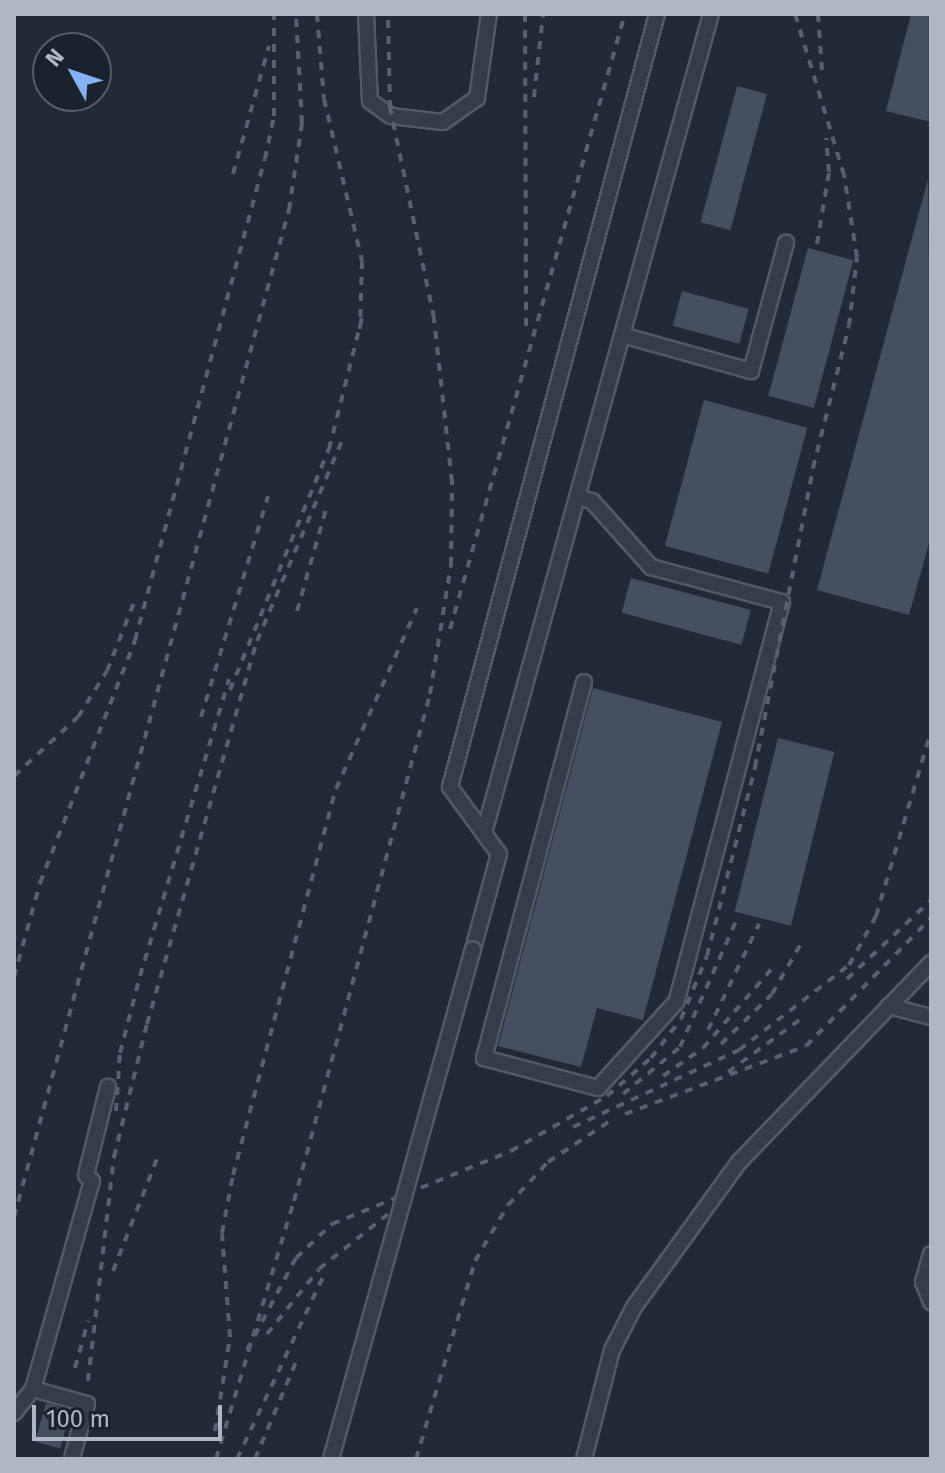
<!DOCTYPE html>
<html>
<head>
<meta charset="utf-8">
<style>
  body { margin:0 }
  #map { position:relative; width:945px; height:1473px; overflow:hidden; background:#212b38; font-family:"Fira Sans",sans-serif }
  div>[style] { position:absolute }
  .building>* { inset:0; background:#445060; transform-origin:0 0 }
  .roads { filter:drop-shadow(2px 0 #525a66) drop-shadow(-2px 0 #525a66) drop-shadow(0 2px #525a66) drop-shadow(0 -2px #525a66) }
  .minor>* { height:14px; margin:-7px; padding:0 7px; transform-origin:7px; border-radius:7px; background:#353d48 }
  .rail>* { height:4px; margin-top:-2px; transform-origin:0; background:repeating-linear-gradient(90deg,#57616f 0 8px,transparent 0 16px) }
  .bridges { filter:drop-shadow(2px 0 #525a66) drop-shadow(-2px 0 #525a66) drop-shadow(0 2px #525a66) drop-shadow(0 -2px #525a66) }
  .minor-bridge>* { height:14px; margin:-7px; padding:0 7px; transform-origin:7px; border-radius:7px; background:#353d48 }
  span { translate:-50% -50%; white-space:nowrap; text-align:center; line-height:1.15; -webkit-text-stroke:8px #1a222d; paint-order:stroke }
  .frame { position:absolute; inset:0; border:16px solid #afb7c5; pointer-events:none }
  .north { position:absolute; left:32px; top:32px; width:80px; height:80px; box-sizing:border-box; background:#1a222d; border:2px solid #565e6a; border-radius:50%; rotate:310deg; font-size:22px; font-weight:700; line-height:32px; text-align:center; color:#afb7c5 }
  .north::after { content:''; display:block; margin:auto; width:28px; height:36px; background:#84b0f5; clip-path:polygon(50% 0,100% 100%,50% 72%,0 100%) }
  .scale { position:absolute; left:32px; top:1405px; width:190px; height:36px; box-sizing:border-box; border:4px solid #afb7c5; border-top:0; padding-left:10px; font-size:24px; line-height:28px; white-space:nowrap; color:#afb7c5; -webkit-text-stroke:6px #1a222d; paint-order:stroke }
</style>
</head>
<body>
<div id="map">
  <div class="building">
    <div style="clip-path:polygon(911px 14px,931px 14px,931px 122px,886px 111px)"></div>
    <div style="left:737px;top:86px;width:31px;height:141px;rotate:15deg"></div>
    <div style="clip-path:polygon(928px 179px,931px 536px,909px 615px,817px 590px)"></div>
    <div style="left:808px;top:248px;width:47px;height:153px;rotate:15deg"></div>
    <div style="left:682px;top:291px;width:69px;height:36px;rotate:15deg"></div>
    <div style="left:704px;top:400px;width:107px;height:151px;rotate:15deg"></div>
    <div style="left:631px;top:578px;width:124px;height:36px;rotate:15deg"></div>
    <div style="clip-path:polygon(593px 688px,722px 722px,643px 1020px,597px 1008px,581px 1067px,498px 1046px)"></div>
    <div style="left:778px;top:738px;width:58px;height:179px;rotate:14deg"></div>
    <div style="left:46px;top:1403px;width:26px;height:40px;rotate:16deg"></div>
  </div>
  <div class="roads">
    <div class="minor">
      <div style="left:366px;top:14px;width:87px;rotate:87.4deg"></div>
      <div style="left:370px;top:101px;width:26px;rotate:36deg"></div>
      <div style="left:391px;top:116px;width:52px;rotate:6.6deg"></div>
      <div style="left:443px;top:122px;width:42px;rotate:-35.2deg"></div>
      <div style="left:477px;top:98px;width:85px;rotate:-81.9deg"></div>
      <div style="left:622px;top:335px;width:134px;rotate:15.6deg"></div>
      <div style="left:751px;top:371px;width:133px;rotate:-74.7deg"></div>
      <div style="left:577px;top:497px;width:16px;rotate:15deg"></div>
      <div style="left:592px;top:501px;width:89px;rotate:48.2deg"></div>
      <div style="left:651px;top:567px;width:136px;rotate:15deg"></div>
      <div style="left:782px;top:602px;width:414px;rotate:104.8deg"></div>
      <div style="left:676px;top:1002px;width:116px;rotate:132.2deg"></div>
      <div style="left:598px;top:1088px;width:118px;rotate:-165.3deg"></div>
      <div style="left:484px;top:1058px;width:389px;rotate:-75.1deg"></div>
      <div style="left:484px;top:833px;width:850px;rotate:-74.51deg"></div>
      <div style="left:473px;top:949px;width:98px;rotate:-74.7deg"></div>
      <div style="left:499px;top:854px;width:83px;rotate:-126.2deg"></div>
      <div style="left:450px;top:787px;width:800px;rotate:-75.01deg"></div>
      <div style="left:889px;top:1006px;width:43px;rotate:14.7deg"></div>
      <div style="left:931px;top:1254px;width:29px;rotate:106deg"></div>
      <div style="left:923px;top:1282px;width:22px;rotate:68deg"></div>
      <div style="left:33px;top:1389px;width:56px;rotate:15.5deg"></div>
      <div style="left:87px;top:1404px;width:56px;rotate:105.5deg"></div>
      <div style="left:14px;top:1413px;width:31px;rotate:-52deg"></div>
      <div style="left:33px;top:1389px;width:216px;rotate:-74.2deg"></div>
      <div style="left:92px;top:1181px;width:8px;rotate:-135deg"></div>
      <div style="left:86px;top:1175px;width:91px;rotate:-76deg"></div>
      <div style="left:584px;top:1459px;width:113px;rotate:-75.6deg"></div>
      <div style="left:612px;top:1350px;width:48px;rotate:-62.9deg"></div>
      <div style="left:634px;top:1307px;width:179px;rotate:-54.1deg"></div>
      <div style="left:739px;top:1162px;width:277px;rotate:-46deg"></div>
    </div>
  </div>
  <div class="rail">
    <div style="left:317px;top:14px;width:85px;rotate:85.3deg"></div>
    <div style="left:324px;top:99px;width:166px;rotate:76.8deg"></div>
    <div style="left:362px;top:261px;width:68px;rotate:91.7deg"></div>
    <div style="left:525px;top:14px;width:317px;rotate:89.8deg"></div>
    <div style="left:818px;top:14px;width:57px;rotate:86deg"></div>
    <div style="left:534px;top:97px;width:83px;rotate:-83.8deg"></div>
    <div style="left:233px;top:174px;width:133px;rotate:-74.3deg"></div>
    <div style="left:817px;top:244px;width:73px;rotate:-80.5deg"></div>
    <div style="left:829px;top:172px;width:34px;rotate:-95deg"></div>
    <div style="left:297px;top:611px;width:109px;rotate:-74.1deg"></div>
    <div style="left:450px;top:629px;width:639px;rotate:-74.12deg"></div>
    <div style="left:230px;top:690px;width:261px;rotate:-67.7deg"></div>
    <div style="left:329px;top:449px;width:135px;rotate:-75.9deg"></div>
    <div style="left:201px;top:717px;width:231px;rotate:-73.1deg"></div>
    <div style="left:14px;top:776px;width:87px;rotate:-42.7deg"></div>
    <div style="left:78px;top:717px;width:54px;rotate:-57.8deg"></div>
    <div style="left:107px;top:671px;width:76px;rotate:-68.5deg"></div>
    <div style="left:14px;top:977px;width:98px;rotate:-74.5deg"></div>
    <div style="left:40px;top:883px;width:261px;rotate:-68.6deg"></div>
    <div style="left:135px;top:640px;width:498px;rotate:-74.9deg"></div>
    <div style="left:265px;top:159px;width:44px;rotate:-78.2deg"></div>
    <div style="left:274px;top:116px;width:102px;rotate:-90deg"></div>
    <div style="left:847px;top:979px;width:115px;rotate:-43.2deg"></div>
    <div style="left:708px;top:1030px;width:118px;rotate:-64.3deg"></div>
    <div style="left:721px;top:1044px;width:71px;rotate:-44.4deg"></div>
    <div style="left:772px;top:994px;width:62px;rotate:-60.1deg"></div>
    <div style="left:728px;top:1072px;width:95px;rotate:-36deg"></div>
    <div style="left:663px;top:1076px;width:49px;rotate:-35deg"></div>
    <div style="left:703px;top:1048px;width:108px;rotate:-49.1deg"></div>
    <div style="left:623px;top:1094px;width:74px;rotate:-39.5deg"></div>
    <div style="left:680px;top:1047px;width:142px;rotate:-66deg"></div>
    <div style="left:116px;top:1111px;width:58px;rotate:-86.1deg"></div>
    <div style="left:120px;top:1053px;width:80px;rotate:-75.4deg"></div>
    <div style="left:140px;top:976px;width:310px;rotate:-73.3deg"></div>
    <div style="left:625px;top:1114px;width:193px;rotate:-20.6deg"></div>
    <div style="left:806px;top:1046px;width:179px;rotate:-45.7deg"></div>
    <div style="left:573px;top:1127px;width:183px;rotate:-24.9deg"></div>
    <div style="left:739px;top:1050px;width:139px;rotate:-37.7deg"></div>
    <div style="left:849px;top:965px;width:56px;rotate:-61.1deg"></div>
    <div style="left:876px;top:916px;width:193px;rotate:-73.4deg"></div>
    <div style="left:14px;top:1217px;width:1044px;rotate:-74.73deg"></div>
    <div style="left:289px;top:210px;width:88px;rotate:-81.5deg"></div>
    <div style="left:302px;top:123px;width:109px;rotate:-93.2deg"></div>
    <div style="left:113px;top:1271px;width:123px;rotate:-68.6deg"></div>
    <div style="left:267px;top:1334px;width:83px;rotate:-51.3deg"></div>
    <div style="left:319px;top:1269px;width:112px;rotate:-38.5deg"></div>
    <div style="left:247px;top:1350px;width:104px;rotate:-62deg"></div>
    <div style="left:296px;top:1258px;width:50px;rotate:-43.4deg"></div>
    <div style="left:332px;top:1224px;width:193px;rotate:-22.2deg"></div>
    <div style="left:511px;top:1151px;width:111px;rotate:-29.8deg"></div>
    <div style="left:607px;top:1096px;width:58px;rotate:-40.8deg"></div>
    <div style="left:651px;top:1058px;width:49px;rotate:-52.4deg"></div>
    <div style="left:681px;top:1019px;width:68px;rotate:-67.6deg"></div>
    <div style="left:707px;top:956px;width:195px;rotate:-75.7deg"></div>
    <div style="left:755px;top:767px;width:305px;rotate:-79deg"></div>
    <div style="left:813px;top:468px;width:146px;rotate:-75.8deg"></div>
    <div style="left:849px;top:326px;width:69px;rotate:-83.4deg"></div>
    <div style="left:857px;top:257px;width:83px;rotate:-99deg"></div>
    <div style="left:844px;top:175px;width:168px;rotate:-106.9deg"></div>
    <div style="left:75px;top:1368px;width:49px;rotate:-74.5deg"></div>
    <div style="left:88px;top:1381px;width:226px;rotate:-83.4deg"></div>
    <div style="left:114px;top:1157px;width:137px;rotate:-76.1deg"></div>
    <div style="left:147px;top:1024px;width:398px;rotate:-74deg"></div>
    <div style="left:257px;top:641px;width:217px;rotate:-67deg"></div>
    <div style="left:215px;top:1431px;width:95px;rotate:-80.9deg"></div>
    <div style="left:230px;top:1337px;width:104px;rotate:-94.4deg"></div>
    <div style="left:222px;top:1233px;width:59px;rotate:-79.3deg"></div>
    <div style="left:233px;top:1175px;width:400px;rotate:-75.1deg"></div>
    <div style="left:336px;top:789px;width:198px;rotate:-65.9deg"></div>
    <div style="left:216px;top:1459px;width:270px;rotate:-73.2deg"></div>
    <div style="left:294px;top:1201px;width:525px;rotate:-74.98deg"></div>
    <div style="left:430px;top:694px;width:131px;rotate:-80.8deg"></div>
    <div style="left:451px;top:565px;width:83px;rotate:-89.3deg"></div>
    <div style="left:452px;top:482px;width:165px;rotate:-96.3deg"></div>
    <div style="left:434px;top:318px;width:215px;rotate:-101.8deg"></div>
    <div style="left:390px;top:108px;width:94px;rotate:-91.2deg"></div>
    <div style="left:237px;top:1459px;width:204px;rotate:-64.7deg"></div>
    <div style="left:255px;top:1459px;width:105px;rotate:-67.1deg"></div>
    <div style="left:416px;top:1459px;width:207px;rotate:-73.4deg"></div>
    <div style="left:475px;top:1261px;width:65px;rotate:-59.5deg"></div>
    <div style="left:508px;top:1205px;width:59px;rotate:-47.1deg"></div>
    <div style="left:548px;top:1162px;width:78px;rotate:-33.5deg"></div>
  </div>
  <div class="bridges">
    <div class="minor-bridge">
      <div style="left:331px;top:1459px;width:529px;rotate:-74.44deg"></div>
    </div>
  </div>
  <div class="frame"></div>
  <div class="north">N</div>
  <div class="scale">100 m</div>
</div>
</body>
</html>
